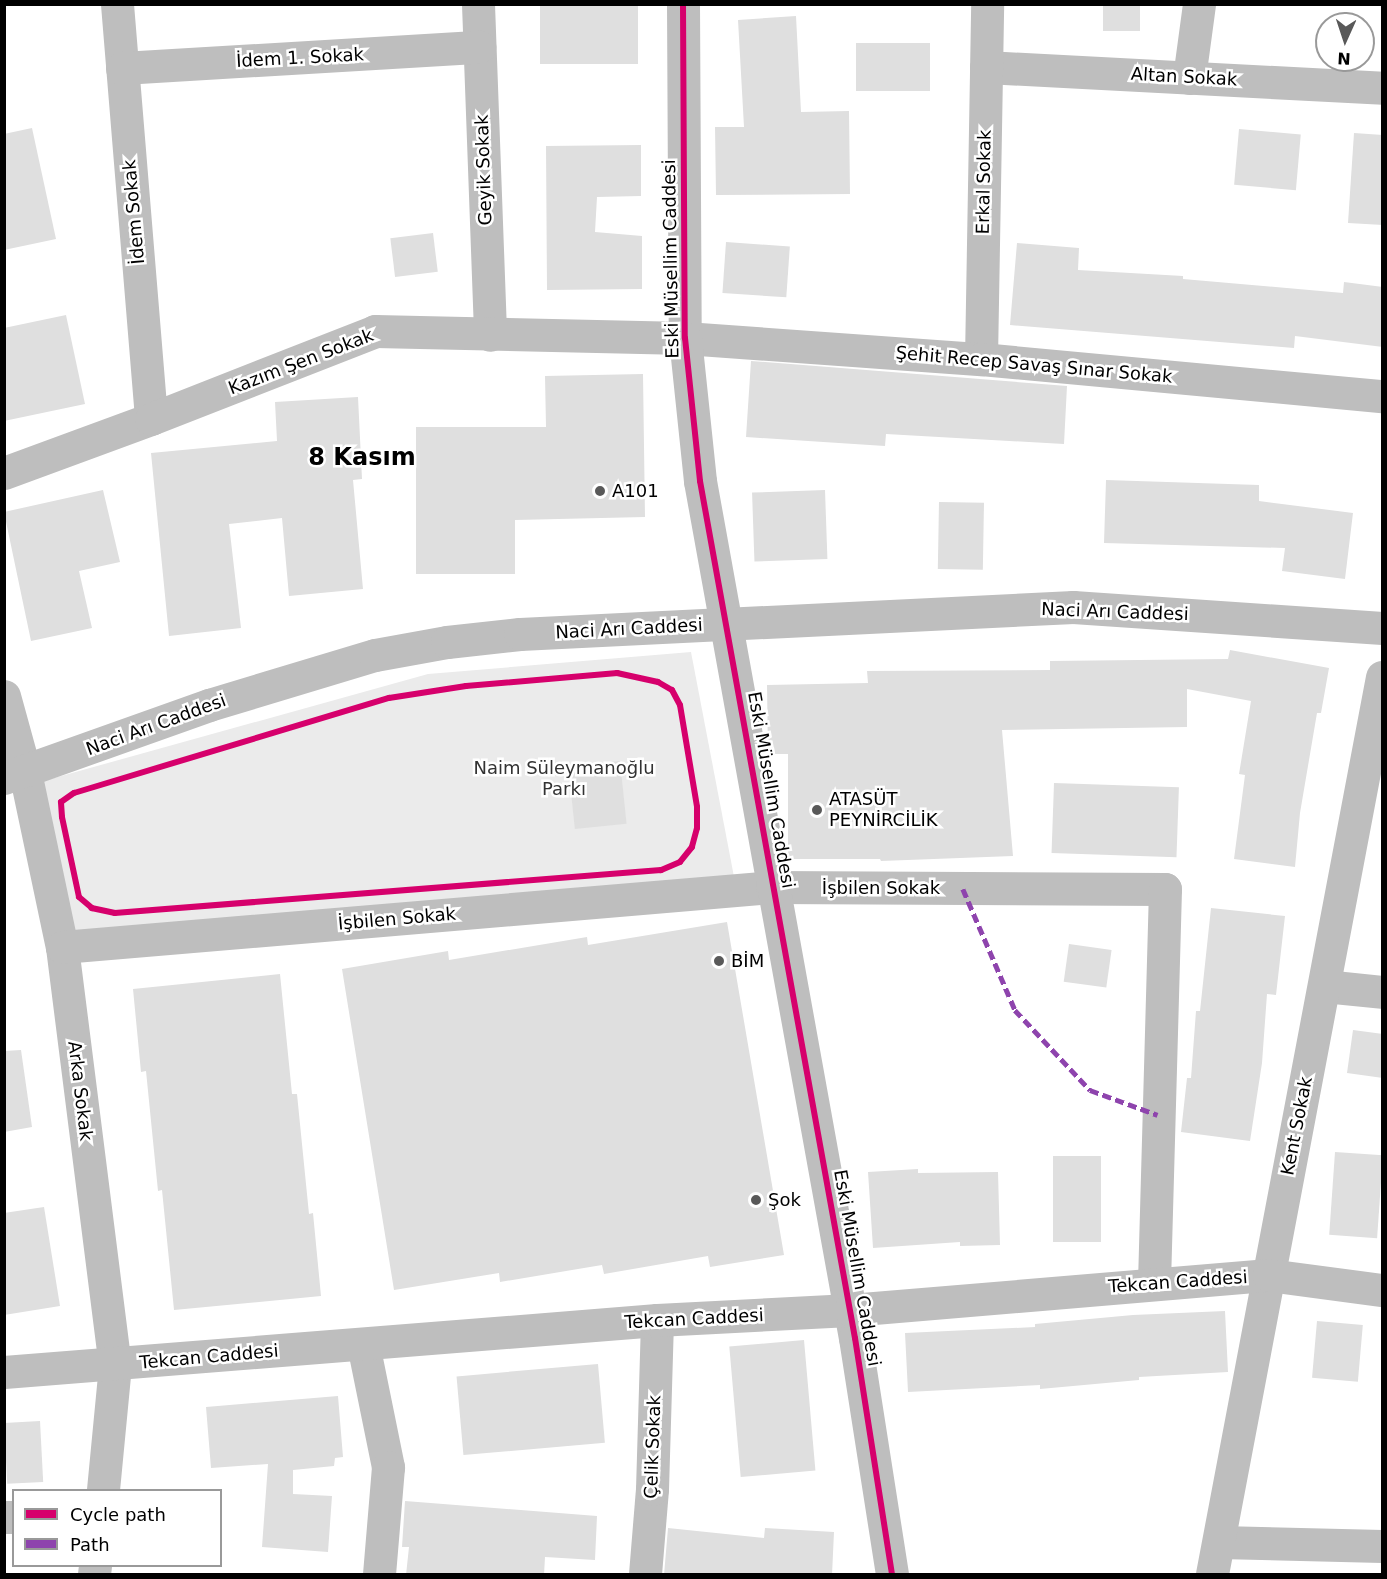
<!DOCTYPE html>
<html>
<head>
<meta charset="utf-8">
<style>
  body { margin:0 }
  #map { position:relative; width:1387px; height:1579px; overflow:hidden; background:#fff; font-family:"DejaVu Sans",sans-serif }
  div>[style] { position:absolute }
  .green>* { inset:0; background:#ebebeb }
  .building>* { inset:0; background:#dfdfdf; transform-origin:0 0 }
  .minor>* { height:33px; margin:-16.5px; padding:0 16.5px; transform-origin:16.5px; border-radius:16.5px; background:#bebebe }
  .tertiary>* { height:33px; margin:-16.5px; padding:0 16.5px; transform-origin:16.5px; border-radius:16.5px; background:#bebebe }
  .quiet>* { height:4.5px; margin-top:-2.25px; transform-origin:0; background:repeating-linear-gradient(90deg,#8e44ad 0 9px,transparent 0 13.5px) }
  .cycleway>* { height:6px; margin:-3px; padding:0 3px; transform-origin:3px; border-radius:3px; background:#d6006c }
  .dots>* { width:16px; height:16px; translate:-50% -50%; box-sizing:border-box; border:3px solid #fff; border-radius:50% }
  span { translate:-50% -50%; white-space:nowrap; text-align:center; line-height:1.15; -webkit-text-stroke:5px #fff; paint-order:stroke }
  .street-label { font-size:18px; color:#000 }
  .poi-label { font-size:18px; color:#000 }
  .left { translate:0 -50%; text-align:left }
  .park-label { font-size:18px; color:#323232 }
  .district-label { font-size:24px; color:#000; font-weight:700 }
  .frame { position:absolute; inset:0; border:6px solid #000; pointer-events:none }
  .legend { position:absolute; left:12px; top:1489px; width:210px; height:78px; box-sizing:border-box; background:#fff; border:2px solid #999; margin:0; padding:8px 10px; list-style:none; font-size:18px; color:#000 }
  .legend li { display:flex; align-items:center; gap:12px; height:30px }
  .legend b { width:30px; border:2px solid #999 }
  .north { position:absolute; left:1315px; top:12px; width:60px; height:60px; box-sizing:border-box; background:#fff; border:2px solid #999; border-radius:50%; rotate:183deg; font-size:16px; font-weight:700; line-height:24px; text-align:center; color:#000 }
  .north::after { content:''; display:block; margin:auto; width:21px; height:27px; background:#595959; clip-path:polygon(50% 0,100% 100%,50% 72%,0 100%) }
</style>
</head>
<body>
<div id="map">
  <div class="green">
    <div style="clip-path:polygon(691px 652px,735px 882px,73px 937px,36px 783px,428px 674px)"></div>
  </div>
  <div class="building">
    <div style="left:540px;top:4px;width:98px;height:60px"></div>
    <div style="left:1103px;top:4px;width:37px;height:27px"></div>
    <div style="clip-path:polygon(796px 16px,801px 112px,849px 111px,850px 194px,716px 195px,715px 127px,744px 127px,738px 20px)"></div>
    <div style="left:856px;top:43px;width:74px;height:48px"></div>
    <div style="clip-path:polygon(32px 128px,56px 239px,4px 250px,4px 134px)"></div>
    <div style="left:1239px;top:129px;width:62px;height:56px;rotate:5deg"></div>
    <div style="clip-path:polygon(1354px 133px,1383px 135px,1383px 225px,1348px 223px)"></div>
    <div style="clip-path:polygon(641px 145px,641px 196px,597px 197px,595px 232px,642px 236px,642px 289px,547px 290px,546px 146px)"></div>
    <div style="left:433px;top:233px;width:39px;height:43px;rotate:83deg"></div>
    <div style="left:726px;top:242px;width:64px;height:51px;rotate:4deg"></div>
    <div style="clip-path:polygon(1017px 243px,1079px 248px,1078px 270px,1183px 276px,1183px 279px,1343px 293px,1344px 282px,1383px 287px,1383px 347px,1295px 336px,1294px 348px,1010px 325px)"></div>
    <div style="clip-path:polygon(66px 315px,85px 404px,4px 421px,4px 328px)"></div>
    <div style="clip-path:polygon(751px 361px,1067px 386px,1064px 444px,886px 434px,885px 446px,746px 437px)"></div>
    <div style="clip-path:polygon(643px 374px,645px 517px,515px 520px,515px 574px,416px 574px,416px 427px,546px 427px,545px 376px)"></div>
    <div style="clip-path:polygon(358px 397px,362px 479px,353px 480px,363px 589px,289px 596px,282px 518px,229px 524px,241px 628px,169px 636px,151px 453px,277px 441px,275px 402px)"></div>
    <div style="clip-path:polygon(1106px 480px,1259px 485px,1259px 501px,1353px 513px,1345px 579px,1282px 571px,1285px 548px,1104px 543px)"></div>
    <div style="clip-path:polygon(103px 490px,120px 562px,79px 571px,92px 628px,31px 641px,4px 512px)"></div>
    <div style="left:825px;top:490px;width:69px;height:73px;rotate:88deg"></div>
    <div style="left:939px;top:502px;width:45px;height:67px;rotate:1deg"></div>
    <div style="clip-path:polygon(1230px 650px,1329px 668px,1321px 713px,1317px 713px,1300px 813px,1295px 867px,1234px 859px,1245px 775px,1239px 774px,1251px 701px,1187px 689px,1187px 727px,1002px 730px,1013px 856px,881px 861px,880px 859px,788px 859px,788px 754px,768px 754px,767px 685px,868px 683px,867px 671px,1050px 670px,1050px 661px,1228px 659px)"></div>
    <div style="left:620px;top:761px;width:63px;height:52px;rotate:84deg"></div>
    <div style="left:1054px;top:783px;width:125px;height:70px;rotate:2deg"></div>
    <div style="clip-path:polygon(1211px 908px,1285px 916px,1276px 995px,1267px 994px,1262px 1063px,1250px 1141px,1181px 1132px,1187px 1078px,1191px 1078px,1196px 1011px,1200px 1011px)"></div>
    <div style="clip-path:polygon(727px 922px,784px 1255px,710px 1267px,708px 1256px,604px 1274px,602px 1265px,500px 1282px,499px 1273px,394px 1290px,342px 969px,448px 951px,449px 960px,587px 937px,588px 945px)"></div>
    <div style="left:1069px;top:944px;width:43px;height:38px;rotate:8deg"></div>
    <div style="clip-path:polygon(280px 974px,292px 1094px,297px 1094px,309px 1214px,313px 1213px,321px 1296px,174px 1310px,162px 1190px,158px 1191px,146px 1071px,141px 1072px,133px 989px)"></div>
    <div style="clip-path:polygon(1353px 1030px,1383px 1034px,1383px 1078px,1347px 1073px)"></div>
    <div style="clip-path:polygon(21px 1050px,32px 1127px,4px 1132px,4px 1051px)"></div>
    <div style="left:1335px;top:1152px;width:48px;height:83px;rotate:4deg"></div>
    <div style="left:1053px;top:1156px;width:48px;height:86px"></div>
    <div style="clip-path:polygon(918px 1169px,918px 1173px,998px 1172px,1000px 1245px,960px 1246px,960px 1242px,873px 1248px,868px 1172px)"></div>
    <div style="clip-path:polygon(44px 1207px,60px 1306px,4px 1315px,4px 1213px)"></div>
    <div style="clip-path:polygon(1225px 1311px,1228px 1372px,1139px 1377px,1139px 1380px,1040px 1389px,1040px 1385px,908px 1392px,905px 1333px,1035px 1327px,1035px 1324px,1133px 1315px)"></div>
    <div style="left:1317px;top:1321px;width:46px;height:57px;rotate:5deg"></div>
    <div style="left:804px;top:1340px;width:131px;height:75px;rotate:85deg"></div>
    <div style="left:598px;top:1364px;width:79px;height:142px;rotate:85deg"></div>
    <div style="clip-path:polygon(338px 1396px,343px 1457px,335px 1458px,334px 1466px,293px 1470px,293px 1494px,332px 1496px,328px 1552px,262px 1547px,268px 1464px,211px 1468px,206px 1407px)"></div>
    <div style="left:40px;top:1421px;width:61px;height:36px;rotate:87deg"></div>
    <div style="clip-path:polygon(405px 1501px,597px 1516px,595px 1560px,545px 1557px,544px 1575px,406px 1575px,409px 1547px,402px 1547px)"></div>
    <div style="clip-path:polygon(668px 1528px,764px 1538px,765px 1528px,834px 1532px,832px 1575px,664px 1575px)"></div>
  </div>
  <div class="minor">
    <div style="left:117px;top:4px;width:416px;rotate:85.3deg"></div>
    <div style="left:478px;top:4px;width:331px;rotate:87.9deg"></div>
    <div style="left:986px;top:67px;width:397px;rotate:3deg"></div>
    <div style="left:122px;top:68px;width:358px;rotate:-3.4deg"></div>
    <div style="left:1189px;top:78px;width:75px;rotate:-82.3deg"></div>
    <div style="left:981px;top:359px;width:355px;rotate:-89deg"></div>
    <div style="left:4px;top:473px;width:157px;rotate:-20.2deg"></div>
    <div style="left:151px;top:419px;width:241px;rotate:-21.4deg"></div>
    <div style="left:375px;top:331px;width:310px;rotate:1.3deg"></div>
    <div style="left:685px;top:338px;width:297px;rotate:4.1deg"></div>
    <div style="left:981px;top:359px;width:403px;rotate:5.3deg"></div>
    <div style="left:4px;top:696px;width:79px;rotate:74.6deg"></div>
    <div style="left:25px;top:772px;width:179px;rotate:78.1deg"></div>
    <div style="left:62px;top:947px;width:421px;rotate:82.8deg"></div>
    <div style="left:115px;top:1365px;width:126px;rotate:95.5deg"></div>
    <div style="left:62px;top:947px;width:713px;rotate:-4.83deg"></div>
    <div style="left:772px;top:887px;width:393px;rotate:0.3deg"></div>
    <div style="left:1165px;top:889px;width:394px;rotate:91.6deg"></div>
    <div style="left:1324px;top:986px;width:58px;rotate:5.9deg"></div>
    <div style="left:363px;top:1344px;width:126px;rotate:78.5deg"></div>
    <div style="left:388px;top:1467px;width:107px;rotate:94.8deg"></div>
    <div style="left:4px;top:1517px;width:10px"></div>
    <div style="left:1219px;top:1542px;width:163px;rotate:1.4deg"></div>
    <div style="left:94px;top:1574px;width:8px;rotate:-83deg"></div>
    <div style="left:645px;top:1574px;width:85px;rotate:-85.3deg"></div>
    <div style="left:652px;top:1489px;width:169px;rotate:-88.3deg"></div>
    <div style="left:1212px;top:1574px;width:913px;rotate:-79.27deg"></div>
  </div>
  <div class="tertiary">
    <div style="left:683px;top:4px;width:334px;rotate:89.7deg"></div>
    <div style="left:685px;top:338px;width:144px;rotate:84deg"></div>
    <div style="left:700px;top:481px;width:871px;rotate:79.75deg"></div>
    <div style="left:855px;top:1338px;width:239px;rotate:81.1deg"></div>
    <div style="left:4px;top:778px;width:218px;rotate:-19.6deg"></div>
    <div style="left:209px;top:705px;width:173px;rotate:-16.8deg"></div>
    <div style="left:375px;top:655px;width:73px;rotate:-10.2deg"></div>
    <div style="left:447px;top:642px;width:73px;rotate:-6.3deg"></div>
    <div style="left:520px;top:634px;width:554px;rotate:-2.8deg"></div>
    <div style="left:1073px;top:607px;width:310px;rotate:3.9deg"></div>
    <div style="left:4px;top:1372px;width:655px;rotate:-4.55deg"></div>
    <div style="left:657px;top:1320px;width:193px;rotate:-3deg"></div>
    <div style="left:850px;top:1310px;width:420px;rotate:-4.8deg"></div>
    <div style="left:1269px;top:1275px;width:114px;rotate:7.6deg"></div>
  </div>
  <div class="quiet">
    <div style="left:963px;top:889px;width:132px;rotate:66.7deg"></div>
    <div style="left:1015px;top:1010px;width:110px;rotate:46.8deg"></div>
    <div style="left:1090px;top:1090px;width:72px;rotate:20.2deg"></div>
  </div>
  <div class="cycleway">
    <div style="left:683px;top:4px;width:334px;rotate:89.7deg"></div>
    <div style="left:685px;top:338px;width:144px;rotate:84deg"></div>
    <div style="left:700px;top:481px;width:871px;rotate:79.75deg"></div>
    <div style="left:855px;top:1338px;width:239px;rotate:81.1deg"></div>
    <div style="left:617px;top:673px;width:42px;rotate:12.4deg"></div>
    <div style="left:658px;top:682px;width:16px;rotate:30deg"></div>
    <div style="left:672px;top:690px;width:17px;rotate:62deg"></div>
    <div style="left:680px;top:705px;width:103px;rotate:80.5deg"></div>
    <div style="left:697px;top:807px;width:21px;rotate:90deg"></div>
    <div style="left:697px;top:828px;width:20px;rotate:105deg"></div>
    <div style="left:692px;top:847px;width:19px;rotate:129deg"></div>
    <div style="left:680px;top:862px;width:21px;rotate:157deg"></div>
    <div style="left:661px;top:870px;width:548px;rotate:175.5deg"></div>
    <div style="left:115px;top:913px;width:24px;rotate:-168deg"></div>
    <div style="left:92px;top:908px;width:17px;rotate:-140deg"></div>
    <div style="left:79px;top:897px;width:82px;rotate:-102deg"></div>
    <div style="left:62px;top:817px;width:15px;rotate:-94deg"></div>
    <div style="left:61px;top:802px;width:16px;rotate:-35deg"></div>
    <div style="left:74px;top:793px;width:329px;rotate:-16.8deg"></div>
    <div style="left:389px;top:698px;width:78px;rotate:-8.9deg"></div>
    <div style="left:466px;top:686px;width:152px;rotate:-4.9deg"></div>
  </div>
  <div class="dots">
    <div style="left:600px;top:491px;background:#595959"></div>
    <div style="left:817px;top:810px;background:#595959"></div>
    <div style="left:719px;top:961px;background:#595959"></div>
    <div style="left:756px;top:1200px;background:#595959"></div>
  </div>
  <div class="street-label">
    <span style="left:300px;top:58px;rotate:-3deg">İdem 1. Sokak</span>
    <span style="left:1184px;top:77px;rotate:3deg">Altan Sokak</span>
    <span style="left:484px;top:170px;rotate:-92deg">Geyik Sokak</span>
    <span style="left:984px;top:182px;rotate:-89deg">Erkal Sokak</span>
    <span style="left:134px;top:212px;rotate:-95deg">İdem Sokak</span>
    <span style="left:671px;top:259px;rotate:-91deg">Eski Müsellim Caddesi</span>
    <span style="left:301px;top:362px;rotate:-21deg">Kazım Şen Sokak</span>
    <span style="left:1034px;top:365px;rotate:5deg">Şehit Recep Savaş Sınar Sokak</span>
    <span style="left:1115px;top:612px;rotate:2deg">Naci Arı Caddesi</span>
    <span style="left:629px;top:629px;rotate:-3deg">Naci Arı Caddesi</span>
    <span style="left:156px;top:725px;rotate:-20deg">Naci Arı Caddesi</span>
    <span style="left:771px;top:790px;rotate:80deg">Eski Müsellim Caddesi</span>
    <span style="left:881px;top:888px">İşbilen Sokak</span>
    <span style="left:397px;top:919px;rotate:-5deg">İşbilen Sokak</span>
    <span style="left:80px;top:1091px;rotate:83deg">Arka Sokak</span>
    <span style="left:1297px;top:1126px;rotate:-79deg">Kent Sokak</span>
    <span style="left:857px;top:1268px;rotate:80deg">Eski Müsellim Caddesi</span>
    <span style="left:1178px;top:1282px;rotate:-4deg">Tekcan Caddesi</span>
    <span style="left:694px;top:1319px;rotate:-3deg">Tekcan Caddesi</span>
    <span style="left:209px;top:1357px;rotate:-5deg">Tekcan Caddesi</span>
    <span style="left:653px;top:1447px;rotate:-88deg">Çelik Sokak</span>
  </div>
  <div class="poi-label">
    <span class="left" style="left:612px;top:491px">A101</span>
    <span class="left" style="left:829px;top:810px">ATASÜT<br>PEYNİRCİLİK</span>
    <span class="left" style="left:731px;top:961px">BİM</span>
    <span class="left" style="left:768px;top:1200px">Şok</span>
  </div>
  <div class="park-label">
    <span style="left:564px;top:779px">Naim Süleymanoğlu<br>Parkı</span>
  </div>
  <div class="district-label">
    <span style="left:362px;top:458px">8 Kasım</span>
  </div>
  <div class="frame"></div>
  <ul class="legend">
  <li><b style="height:8px;background:#d6006c"></b>Cycle path</li>
  <li><b style="height:8px;background:#8e44ad"></b>Path</li>
  </ul>
  <div class="north">N</div>
</div>
</body>
</html>
